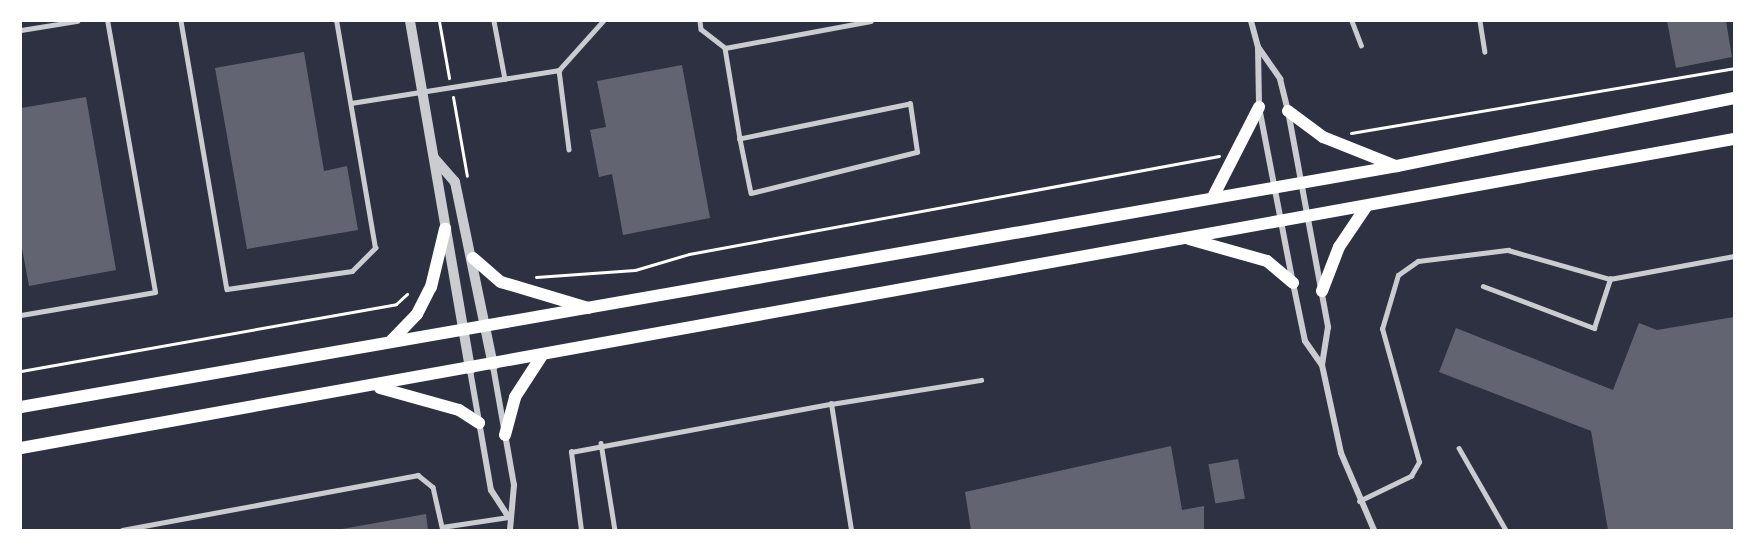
<!DOCTYPE html>
<html>
<head>
<meta charset="utf-8">
<style>
  body { margin:0 }
  #map { position:relative; width:1755px; height:551px; overflow:hidden; background:#2d3142; font-family:"Source Sans 3",sans-serif }
  div>[style] { position:absolute }
  .building>* { inset:0; background:#626471; transform-origin:0 0 }
  .path>* { height:3px; margin:-1.5px; padding:0 1.5px; transform-origin:1.5px; border-radius:1.5px; background:#fff }
  .service>* { height:4.5px; margin:-2.25px; padding:0 2.25px; transform-origin:2.25px; border-radius:2.25px; background:#caccd0 }
  .minor>* { height:6px; margin:-3px; padding:0 3px; transform-origin:3px; border-radius:3px; background:#caccd0 }
  .tertiary>* { height:10px; margin:-5px; padding:0 5px; transform-origin:5px; border-radius:5px; background:#caccd0 }
  .secondary>* { height:12px; margin:-6px; padding:0 6px; transform-origin:6px; border-radius:6px; background:#fff }
  span { translate:-50% -50%; white-space:nowrap; text-align:center; line-height:1.15; -webkit-text-stroke:6px #fff; paint-order:stroke }
  .frame { position:absolute; inset:0; border:22px solid #fff; pointer-events:none }
</style>
</head>
<body>
<div id="map">
  <div class="building">
    <div style="clip-path:polygon(1667px 21px,1726px 21px,1732px 57px,1676px 68px)"></div>
    <div style="clip-path:polygon(304px 52px,324px 171px,347px 166px,358px 230px,247px 249px,215px 68px)"></div>
    <div style="clip-path:polygon(682px 65px,710px 218px,623px 235px,612px 174px,599px 177px,590px 130px,606px 127px,597px 81px)"></div>
    <div style="clip-path:polygon(86px 97px,116px 270px,29px 286px,21px 243px,21px 108px)"></div>
    <div style="clip-path:polygon(1734px 317px,1734px 530px,1608px 530px,1591px 431px,1439px 372px,1456px 328px,1613px 390px,1639px 323px,1657px 330px)"></div>
    <div style="clip-path:polygon(1171px 446px,1182px 510px,1204px 506px,1204px 530px,971px 530px,965px 492px)"></div>
    <div style="left:1238px;top:459px;width:40px;height:30px;rotate:80deg"></div>
    <div style="clip-path:polygon(426px 514px,428px 530px,343px 530px,342px 529px)"></div>
  </div>
  <div class="path">
    <div style="left:439px;top:21px;width:58px;rotate:80deg"></div>
    <div style="left:453px;top:97px;width:80px;rotate:80deg"></div>
    <div style="left:1351px;top:133px;width:388px;rotate:-9.6deg"></div>
    <div style="left:536px;top:277px;width:99px;rotate:-4deg"></div>
    <div style="left:635px;top:270px;width:56px;rotate:-16.5deg"></div>
    <div style="left:689px;top:254px;width:539px;rotate:-10.48deg"></div>
    <div style="left:21px;top:371px;width:381px;rotate:-10.1deg"></div>
    <div style="left:396px;top:304px;width:15px;rotate:-42deg"></div>
  </div>
  <div class="service">
    <div style="left:181px;top:21px;width:272px;rotate:80.3deg"></div>
    <div style="left:227px;top:289px;width:126px;rotate:-8.2deg"></div>
    <div style="left:352px;top:271px;width:33px;rotate:-45deg"></div>
    <div style="left:375px;top:248px;width:230px;rotate:-99.7deg"></div>
    <div style="left:494px;top:21px;width:59px;rotate:79.3deg"></div>
    <div style="left:700px;top:21px;width:8px;rotate:83deg"></div>
    <div style="left:701px;top:29px;width:31px;rotate:38deg"></div>
    <div style="left:725px;top:48px;width:148px;rotate:-10.5deg"></div>
    <div style="left:1352px;top:21px;width:26px;rotate:69deg"></div>
    <div style="left:1480px;top:21px;width:31px;rotate:81deg"></div>
    <div style="left:21px;top:30px;width:57px;rotate:-9.1deg"></div>
    <div style="left:725px;top:48px;width:92px;rotate:80.6deg"></div>
    <div style="left:740px;top:139px;width:55px;rotate:78.5deg"></div>
    <div style="left:751px;top:193px;width:171px;rotate:-13.9deg"></div>
    <div style="left:917px;top:152px;width:49px;rotate:-98.3deg"></div>
    <div style="left:910px;top:104px;width:174px;rotate:168.4deg"></div>
    <div style="left:559px;top:70px;width:80px;rotate:82.8deg"></div>
    <div style="left:351px;top:103px;width:211px;rotate:-9deg"></div>
    <div style="left:559px;top:70px;width:66px;rotate:-48.1deg"></div>
    <div style="left:1483px;top:286px;width:119px;rotate:20.7deg"></div>
    <div style="left:1594px;top:328px;width:52px;rotate:-71.9deg"></div>
    <div style="left:21px;top:315px;width:136px;rotate:-9.7deg"></div>
    <div style="left:155px;top:292px;width:275px;rotate:-100deg"></div>
    <div style="left:601px;top:443px;width:88px;rotate:80.9deg"></div>
    <div style="left:1459px;top:448px;width:95px;rotate:60.2deg"></div>
    <div style="left:1359px;top:501px;width:58px;rotate:-25.7deg"></div>
    <div style="left:1411px;top:476px;width:16px;rotate:-60deg"></div>
    <div style="left:1419px;top:462px;width:138px;rotate:-105.5deg"></div>
    <div style="left:1382px;top:329px;width:56px;rotate:-73.5deg"></div>
    <div style="left:1398px;top:275px;width:24px;rotate:-35deg"></div>
    <div style="left:1418px;top:261px;width:91px;rotate:-7deg"></div>
    <div style="left:1508px;top:250px;width:106px;rotate:15.9deg"></div>
    <div style="left:1610px;top:279px;width:126px;rotate:-10.5deg"></div>
    <div style="left:122px;top:530px;width:301px;rotate:-10.5deg"></div>
    <div style="left:418px;top:475px;width:19px;rotate:39deg"></div>
    <div style="left:433px;top:487px;width:41px;rotate:77.3deg"></div>
    <div style="left:442px;top:527px;width:67px;rotate:-8.6deg"></div>
    <div style="left:581px;top:530px;width:79px;rotate:-97.3deg"></div>
    <div style="left:571px;top:452px;width:264px;rotate:-10.5deg"></div>
    <div style="left:851px;top:530px;width:128px;rotate:-99deg"></div>
    <div style="left:831px;top:404px;width:152px;rotate:-9.1deg"></div>
  </div>
  <div class="minor">
    <div style="left:1251px;top:21px;width:27px;rotate:75deg"></div>
    <div style="left:1258px;top:47px;width:39px;rotate:55deg"></div>
    <div style="left:1280px;top:79px;width:33px;rotate:76deg"></div>
    <div style="left:1288px;top:111px;width:220px;rotate:79.5deg"></div>
    <div style="left:1328px;top:327px;width:38px;rotate:99deg"></div>
    <div style="left:1322px;top:365px;width:90px;rotate:77.8deg"></div>
    <div style="left:1341px;top:453px;width:84px;rotate:66.8deg"></div>
    <div style="left:1258px;top:47px;width:60px;rotate:89deg"></div>
    <div style="left:1259px;top:107px;width:179px;rotate:79.1deg"></div>
    <div style="left:1293px;top:283px;width:59px;rotate:78.3deg"></div>
    <div style="left:1305px;top:341px;width:29px;rotate:55deg"></div>
    <div style="left:493px;top:366px;width:121px;rotate:80deg"></div>
    <div style="left:514px;top:485px;width:45px;rotate:95.1deg"></div>
    <div style="left:470px;top:370px;width:122px;rotate:80.1deg"></div>
    <div style="left:491px;top:490px;width:31px;rotate:57deg"></div>
  </div>
  <div class="tertiary">
    <div style="left:410px;top:21px;width:354px;rotate:80.2deg"></div>
    <div style="left:435px;top:159px;width:30px;rotate:49deg"></div>
    <div style="left:455px;top:182px;width:188px;rotate:78.3deg"></div>
  </div>
  <div class="secondary">
    <div style="left:1288px;top:111px;width:44px;rotate:36.6deg"></div>
    <div style="left:1323px;top:137px;width:79px;rotate:21.7deg"></div>
    <div style="left:1214px;top:195px;width:99px;rotate:-62.9deg"></div>
    <div style="left:1189px;top:239px;width:81px;rotate:15.8deg"></div>
    <div style="left:1267px;top:261px;width:34px;rotate:40deg"></div>
    <div style="left:473px;top:258px;width:37px;rotate:41deg"></div>
    <div style="left:501px;top:282px;width:91px;rotate:16.6deg"></div>
    <div style="left:1322px;top:291px;width:47px;rotate:-68.9deg"></div>
    <div style="left:1339px;top:247px;width:48px;rotate:-56deg"></div>
    <div style="left:392px;top:340px;width:36px;rotate:-46deg"></div>
    <div style="left:417px;top:314px;width:30px;rotate:-63deg"></div>
    <div style="left:431px;top:287px;width:60px;rotate:-76.4deg"></div>
    <div style="left:380px;top:388px;width:82px;rotate:15.6deg"></div>
    <div style="left:459px;top:410px;width:24px;rotate:33deg"></div>
    <div style="left:21px;top:407px;width:1397px;rotate:-9.93deg"></div>
    <div style="left:1397px;top:166px;width:344px;rotate:-11.4deg"></div>
    <div style="left:505px;top:435px;width:39px;rotate:-75deg"></div>
    <div style="left:515px;top:397px;width:48px;rotate:-57deg"></div>
    <div style="left:21px;top:448px;width:1741px;rotate:-10.23deg"></div>
  </div>
  <div class="frame"></div>
</div>
</body>
</html>
